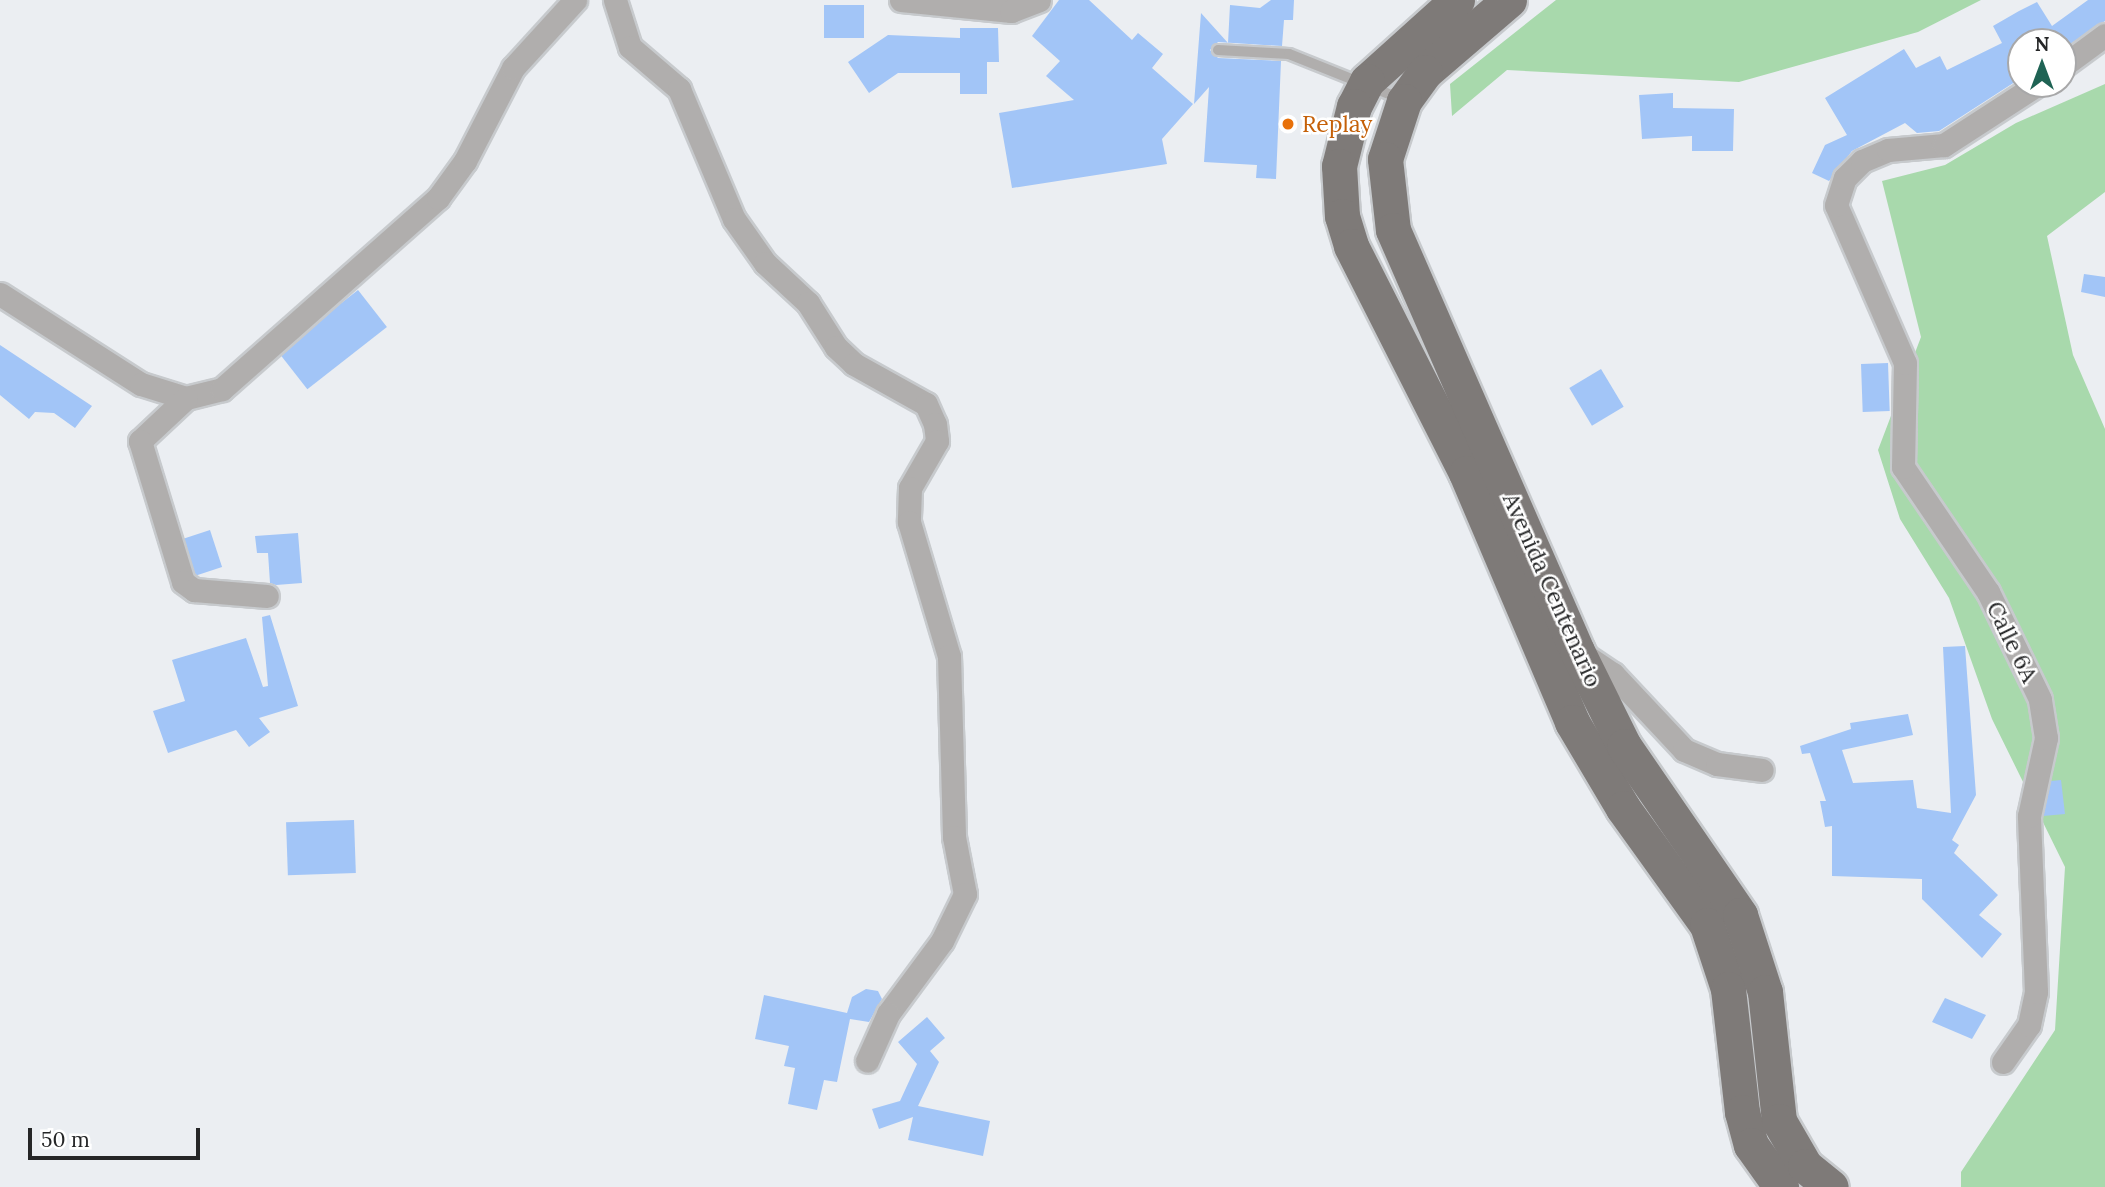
<!DOCTYPE html>
<html>
<head>
<meta charset="utf-8">
<style>
  body { margin:0 }
  #map { position:relative; width:2105px; height:1187px; overflow:hidden; background:#ebeef2; font-family:Lora,serif }
  div>[style] { position:absolute }
  .green>* { inset:0; background:#a8d9ac }
  .building>* { inset:0; background:#a2c5f7; transform-origin:0 0 }
  .roads { filter:drop-shadow(2px 0 #c7cacd) drop-shadow(-2px 0 #c7cacd) drop-shadow(0 2px #c7cacd) drop-shadow(0 -2px #c7cacd) }
  .service>* { height:10px; margin:-5px; padding:0 5px; transform-origin:5px; border-radius:5px; background:#b0aead }
  .minor>* { height:23px; margin:-11.5px; padding:0 11.5px; transform-origin:11.5px; border-radius:11.5px; background:#b0aead }
  .primary>* { height:35px; margin:-17.5px; padding:0 17.5px; transform-origin:17.5px; border-radius:17.5px; background:#7e7a78 }
  .dots>* { width:19px; height:19px; translate:-50% -50%; box-sizing:border-box; border:4px solid #fff; border-radius:50% }
  span { translate:-50% -50%; white-space:nowrap; text-align:center; line-height:1.15; -webkit-text-stroke:5px #fff; paint-order:stroke }
  .food-label { font-size:23px; color:#c56008 }
  .left { translate:0 -50%; text-align:left }
  .street-label { font-size:23px; color:#252627 }
  .north { position:absolute; left:2007px; top:28px; width:70px; height:70px; box-sizing:border-box; background:#fff; border:2px solid #a8a8a9; border-radius:50%; rotate:0deg; font-size:19px; font-weight:700; line-height:28px; text-align:center; color:#252627 }
  .north::after { content:''; display:block; margin:auto; width:24px; height:32px; background:#1f6354; clip-path:polygon(50% 0,100% 100%,50% 72%,0 100%) }
  .scale { position:absolute; left:28px; top:1128px; width:172px; height:32px; box-sizing:border-box; border:4px solid #252627; border-top:0; padding-left:9px; font-size:21px; line-height:24px; white-space:nowrap; color:#252627; -webkit-text-stroke:5px #fff; paint-order:stroke }
</style>
</head>
<body>
<div id="map">
  <div class="green">
    <div style="clip-path:polygon(1556px 0,1981px 0,1918px 32px,1739px 82px,1507px 70px,1452px 116px,1450px 84px)"></div>
    <div style="clip-path:polygon(2105px 84px,2105px 192px,2047px 236px,2073px 355px,2105px 429px,2105px 1187px,1961px 1187px,1961px 1172px,2055px 1030px,2065px 867px,1992px 719px,1949px 598px,1900px 519px,1878px 450px,1921px 337px,1882px 181px,1945px 165px,2016px 123px)"></div>
  </div>
  <div class="building">
    <div style="clip-path:polygon(1059px 0,1089px 0,1132px 40px,1138px 33px,1163px 54px,1152px 68px,1193px 104px,1162px 139px,1167px 164px,1012px 188px,999px 113px,1074px 100px,1046px 76px,1060px 61px,1032px 36px)"></div>
    <div style="clip-path:polygon(1271px 0,1294px 0,1293px 20px,1284px 20px,1282px 46px,1218px 42px,1210px 50px,1218px 58px,1281px 61px,1276px 179px,1256px 178px,1257px 165px,1204px 162px,1209px 87px,1194px 104px,1201px 13px,1228px 43px,1230px 5px,1260px 8px)"></div>
    <div style="clip-path:polygon(2088px 0,2105px 0,2105px 21px,2063px 49px,2063px 42px,2021px 42px,2021px 78px,1939px 131px,1917px 133px,1905px 123px,1852px 151px,1829px 181px,1812px 173px,1825px 145px,1847px 135px,1825px 98px,1904px 49px,1916px 68px,1940px 56px,1947px 70px,2002px 43px,1993px 26px,2019px 11px,2037px 2px,2052px 26px)"></div>
    <div style="left:864px;top:5px;width:33px;height:40px;rotate:90deg"></div>
    <div style="clip-path:polygon(960px 28px,998px 28px,999px 62px,987px 62px,987px 94px,960px 94px,960px 73px,898px 73px,869px 93px,848px 62px,888px 35px,960px 38px)"></div>
    <div style="clip-path:polygon(1673px 93px,1673px 108px,1734px 109px,1733px 151px,1692px 151px,1692px 136px,1642px 139px,1639px 95px)"></div>
    <div style="clip-path:polygon(2084px 274px,2105px 277px,2105px 297px,2081px 292px)"></div>
    <div style="left:358px;top:290px;width:47px;height:101px;rotate:52deg"></div>
    <div style="clip-path:polygon(0 345px,92px 406px,75px 428px,54px 413px,35px 412px,29px 419px,0 395px)"></div>
    <div style="left:1888px;top:363px;width:48px;height:27px;rotate:88deg"></div>
    <div style="left:1601px;top:369px;width:44px;height:37px;rotate:59deg"></div>
    <div style="left:210px;top:530px;width:39px;height:28px;rotate:72deg"></div>
    <div style="clip-path:polygon(298px 533px,302px 583px,276px 585px,270px 583px,268px 553px,257px 553px,255px 536px)"></div>
    <div style="clip-path:polygon(270px 615px,298px 706px,259px 718px,270px 732px,249px 747px,236px 730px,168px 753px,153px 711px,185px 701px,172px 660px,246px 638px,263px 687px,268px 686px,262px 617px)"></div>
    <div style="clip-path:polygon(1965px 646px,1976px 795px,1952px 840px,1959px 845px,1954px 853px,1998px 895px,1979px 915px,2002px 934px,1982px 958px,1922px 899px,1922px 879px,1832px 876px,1832px 826px,1825px 827px,1820px 801px,1826px 801px,1810px 753px,1802px 754px,1800px 746px,1851px 729px,1850px 723px,1908px 714px,1913px 735px,1842px 750px,1853px 783px,1913px 780px,1917px 808px,1951px 813px,1943px 647px)"></div>
    <div style="clip-path:polygon(2061px 780px,2065px 814px,2043px 816px,2051px 781px)"></div>
    <div style="left:354px;top:820px;width:53px;height:68px;rotate:88deg"></div>
    <div style="clip-path:polygon(866px 989px,878px 991px,882px 999px,869px 1022px,850px 1019px,837px 1082px,824px 1080px,817px 1110px,788px 1104px,795px 1068px,784px 1066px,789px 1046px,755px 1039px,764px 995px,847px 1013px,852px 997px)"></div>
    <div style="clip-path:polygon(1945px 998px,1986px 1015px,1972px 1039px,1932px 1022px)"></div>
    <div style="clip-path:polygon(927px 1017px,945px 1038px,930px 1051px,939px 1062px,918px 1106px,990px 1121px,983px 1156px,908px 1140px,913px 1117px,879px 1129px,872px 1109px,900px 1101px,917px 1064px,898px 1042px)"></div>
  </div>
  <div class="roads">
    <div class="service">
      <div style="left:1218px;top:50px;width:71px;rotate:3.2deg"></div>
      <div style="left:1289px;top:54px;width:118px;rotate:21.8deg"></div>
    </div>
    <div class="minor">
      <div style="left:615px;top:0;width:49px;rotate:72.3deg"></div>
      <div style="left:630px;top:47px;width:65px;rotate:40.6deg"></div>
      <div style="left:679px;top:89px;width:141px;rotate:67.1deg"></div>
      <div style="left:734px;top:219px;width:54px;rotate:54.8deg"></div>
      <div style="left:765px;top:263px;width:59px;rotate:42.9deg"></div>
      <div style="left:808px;top:303px;width:52px;rotate:57.5deg"></div>
      <div style="left:836px;top:347px;width:25px;rotate:43deg"></div>
      <div style="left:854px;top:364px;width:82px;rotate:29.1deg"></div>
      <div style="left:926px;top:404px;width:22px;rotate:66deg"></div>
      <div style="left:935px;top:424px;width:17px;rotate:83deg"></div>
      <div style="left:937px;top:441px;width:54px;rotate:119.9deg"></div>
      <div style="left:910px;top:488px;width:34px;rotate:92deg"></div>
      <div style="left:909px;top:522px;width:140px;rotate:73.4deg"></div>
      <div style="left:949px;top:656px;width:181px;rotate:88.4deg"></div>
      <div style="left:954px;top:837px;width:58px;rotate:79.1deg"></div>
      <div style="left:965px;top:894px;width:52px;rotate:116.1deg"></div>
      <div style="left:942px;top:941px;width:91px;rotate:126.5deg"></div>
      <div style="left:888px;top:1014px;width:51px;rotate:114.1deg"></div>
      <div style="left:901px;top:0;width:111px;rotate:5.7deg"></div>
      <div style="left:1011px;top:11px;width:30px;rotate:-21deg"></div>
      <div style="left:2063px;top:66px;width:52px;rotate:-36.4deg"></div>
      <div style="left:0;top:294px;width:167px;rotate:32.6deg"></div>
      <div style="left:141px;top:384px;width:47px;rotate:17.3deg"></div>
      <div style="left:186px;top:398px;width:37px;rotate:-14deg"></div>
      <div style="left:222px;top:389px;width:288px;rotate:-41.5deg"></div>
      <div style="left:438px;top:198px;width:46px;rotate:-53.9deg"></div>
      <div style="left:465px;top:161px;width:105px;rotate:-62.7deg"></div>
      <div style="left:513px;top:68px;width:92px;rotate:-47.6deg"></div>
      <div style="left:186px;top:398px;width:63px;rotate:136.9deg"></div>
      <div style="left:140px;top:441px;width:147px;rotate:73deg"></div>
      <div style="left:183px;top:582px;width:14px;rotate:36deg"></div>
      <div style="left:194px;top:590px;width:73px;rotate:4.7deg"></div>
      <div style="left:1580px;top:652px;width:40px;rotate:34deg"></div>
      <div style="left:1613px;top:674px;width:104px;rotate:46.9deg"></div>
      <div style="left:1684px;top:750px;width:36px;rotate:23deg"></div>
      <div style="left:1717px;top:764px;width:45px;rotate:7.6deg"></div>
      <div style="left:2003px;top:1062px;width:45px;rotate:-54.9deg"></div>
      <div style="left:2029px;top:1025px;width:34px;rotate:-78deg"></div>
      <div style="left:2036px;top:992px;width:176px;rotate:-92.3deg"></div>
      <div style="left:2029px;top:816px;width:80px;rotate:-77.7deg"></div>
      <div style="left:2046px;top:738px;width:39px;rotate:-99deg"></div>
      <div style="left:2040px;top:699px;width:119px;rotate:-115.9deg"></div>
      <div style="left:1988px;top:592px;width:151px;rotate:-124.2deg"></div>
      <div style="left:1903px;top:467px;width:104px;rotate:-88.9deg"></div>
      <div style="left:1905px;top:363px;width:172px;rotate:-113.6deg"></div>
      <div style="left:1836px;top:205px;width:28px;rotate:-72deg"></div>
      <div style="left:1845px;top:178px;width:24px;rotate:-45deg"></div>
      <div style="left:1862px;top:161px;width:28px;rotate:-23deg"></div>
      <div style="left:1888px;top:150px;width:56px;rotate:-5.1deg"></div>
      <div style="left:1944px;top:145px;width:112px;rotate:-33deg"></div>
    </div>
    <div class="primary">
      <div style="left:1457px;top:0;width:121px;rotate:138deg"></div>
      <div style="left:1367px;top:81px;width:28px;rotate:117deg"></div>
      <div style="left:1354px;top:106px;width:62px;rotate:104deg"></div>
      <div style="left:1339px;top:166px;width:50px;rotate:86.6deg"></div>
      <div style="left:1342px;top:216px;width:31px;rotate:73deg"></div>
      <div style="left:1351px;top:246px;width:254px;rotate:63.1deg"></div>
      <div style="left:1466px;top:473px;width:271px;rotate:66.9deg"></div>
      <div style="left:1572px;top:722px;width:100px;rotate:59.3deg"></div>
      <div style="left:1623px;top:808px;width:144px;rotate:54.3deg"></div>
      <div style="left:1707px;top:925px;width:67px;rotate:71.8deg"></div>
      <div style="left:1728px;top:989px;width:124px;rotate:83.5deg"></div>
      <div style="left:1742px;top:1112px;width:34px;rotate:75deg"></div>
      <div style="left:1751px;top:1145px;width:52px;rotate:54.5deg"></div>
      <div style="left:1509px;top:0;width:111px;rotate:139.4deg"></div>
      <div style="left:1425px;top:72px;width:36px;rotate:126deg"></div>
      <div style="left:1404px;top:101px;width:61px;rotate:108.1deg"></div>
      <div style="left:1385px;top:159px;width:71px;rotate:83.6deg"></div>
      <div style="left:1393px;top:230px;width:459px;rotate:66.4deg"></div>
      <div style="left:1577px;top:651px;width:106px;rotate:63.7deg"></div>
      <div style="left:1624px;top:746px;width:205px;rotate:55.5deg"></div>
      <div style="left:1740px;top:915px;width:81px;rotate:72deg"></div>
      <div style="left:1765px;top:992px;width:130px;rotate:83.8deg"></div>
      <div style="left:1779px;top:1121px;width:52px;rotate:60deg"></div>
      <div style="left:1805px;top:1166px;width:33px;rotate:39deg"></div>
    </div>
  </div>
  <div class="dots">
    <div style="left:1288px;top:124px;background:#e8710a"></div>
  </div>
  <div class="food-label">
    <span class="left" style="left:1302px;top:124px">Replay</span>
  </div>
  <div class="street-label">
    <span style="left:1552px;top:590px;rotate:66deg">Avenida Centenario</span>
    <span style="left:2012px;top:642px;rotate:64deg">Calle 6A</span>
  </div>
  <div class="north">N</div>
  <div class="scale">50 m</div>
</div>
</body>
</html>
